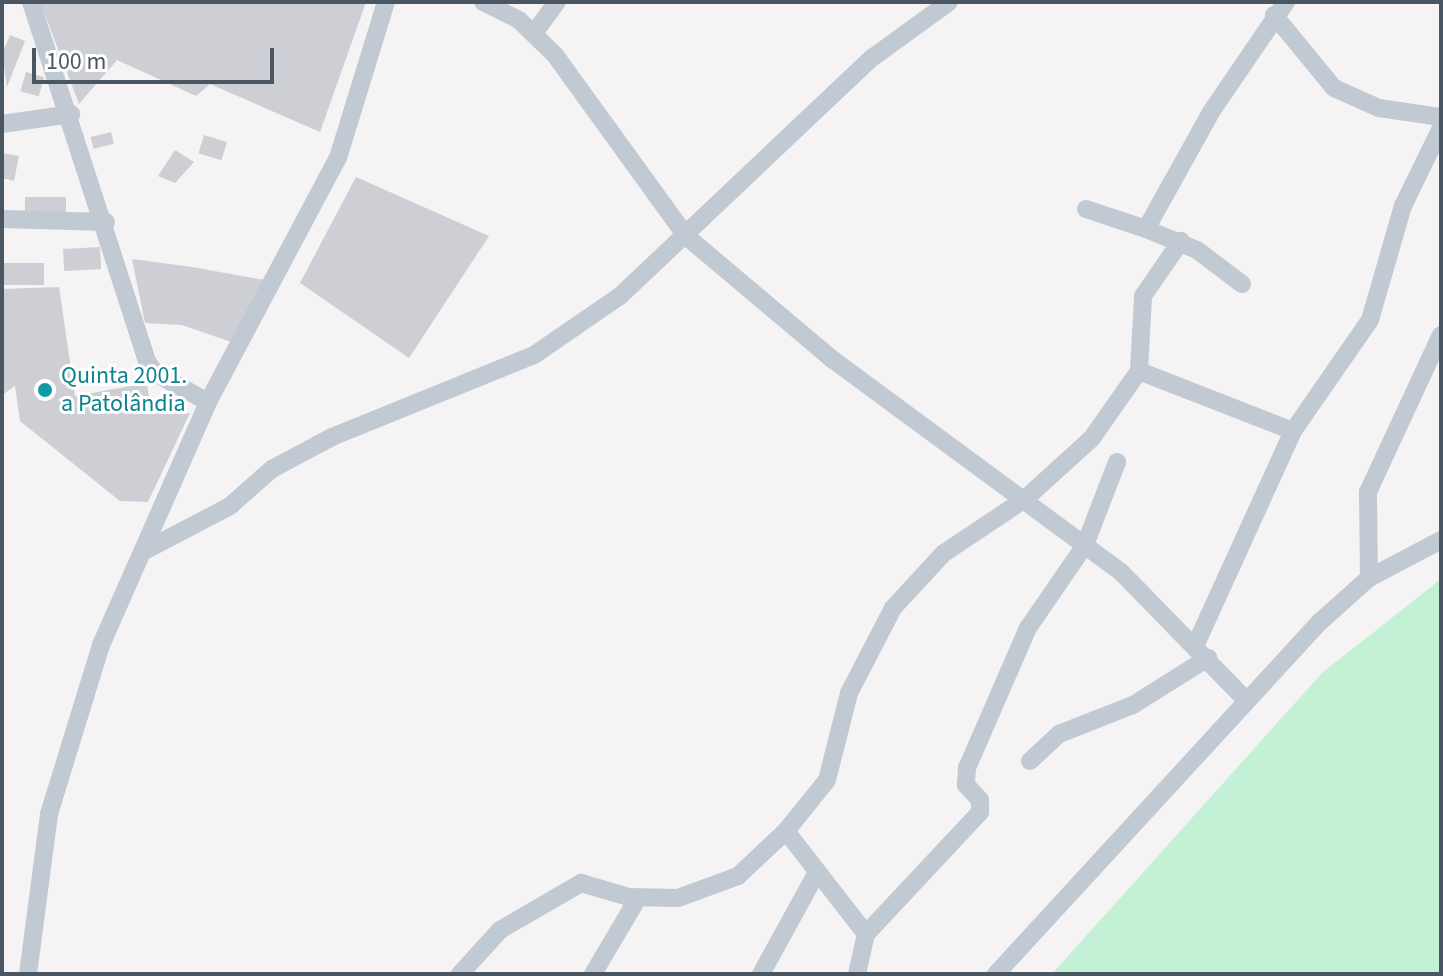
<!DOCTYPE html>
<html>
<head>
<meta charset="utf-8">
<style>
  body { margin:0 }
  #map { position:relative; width:1443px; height:976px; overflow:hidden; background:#f5f3f3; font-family:"Source Sans 3",sans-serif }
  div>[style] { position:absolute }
  .green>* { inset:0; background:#c3f1d5 }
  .building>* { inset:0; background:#cdcfd5; transform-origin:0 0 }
  .minor>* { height:18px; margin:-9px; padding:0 9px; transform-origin:9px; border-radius:9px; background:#c1cad2 }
  .dots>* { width:22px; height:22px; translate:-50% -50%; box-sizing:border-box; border:4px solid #fff; border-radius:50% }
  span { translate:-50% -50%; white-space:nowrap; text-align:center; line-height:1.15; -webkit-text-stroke:6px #fff; paint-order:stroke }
  .culture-label { font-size:24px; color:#0d838f }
  .left { translate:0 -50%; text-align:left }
  .frame { position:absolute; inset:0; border:4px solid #4a5661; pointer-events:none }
  .scale { position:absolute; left:32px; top:48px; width:242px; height:36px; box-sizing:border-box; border:4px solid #4a5661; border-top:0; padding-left:10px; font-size:24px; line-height:28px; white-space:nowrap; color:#4a5661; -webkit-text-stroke:6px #fff; paint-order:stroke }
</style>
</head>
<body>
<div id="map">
  <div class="green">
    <div style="clip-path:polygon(1441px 579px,1441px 974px,1052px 974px,1322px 673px)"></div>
  </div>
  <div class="building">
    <div style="clip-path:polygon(40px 2px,366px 2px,320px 132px,210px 84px,196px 96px,117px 60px,79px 104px)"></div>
    <div style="clip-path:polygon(10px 35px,25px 41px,7px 87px,2px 54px)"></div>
    <div style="left:26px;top:72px;width:19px;height:20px;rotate:16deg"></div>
    <div style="left:111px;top:132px;width:12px;height:21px;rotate:76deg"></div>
    <div style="left:204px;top:135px;width:24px;height:19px;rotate:17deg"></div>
    <div style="clip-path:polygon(175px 150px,194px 162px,175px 183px,158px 176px)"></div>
    <div style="clip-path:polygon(2px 153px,19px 156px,14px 181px,2px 178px)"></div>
    <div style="clip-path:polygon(356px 177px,489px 236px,409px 358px,300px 283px)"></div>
    <div style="left:25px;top:197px;width:41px;height:20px"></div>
    <div style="left:100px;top:247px;width:22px;height:37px;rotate:87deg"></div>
    <div style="clip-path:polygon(132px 259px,192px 267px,265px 280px,234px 343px,182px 325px,145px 323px)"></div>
    <div style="left:2px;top:263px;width:42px;height:22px"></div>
    <div style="clip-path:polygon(59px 287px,75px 396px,147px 383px,151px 413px,190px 413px,148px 502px,120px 501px,20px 421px,15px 386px,2px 395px,2px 289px)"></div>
  </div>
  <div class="minor">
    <div style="left:31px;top:2px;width:377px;rotate:72.1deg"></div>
    <div style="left:147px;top:361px;width:14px;rotate:56deg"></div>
    <div style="left:155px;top:373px;width:60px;rotate:28.7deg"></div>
    <div style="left:483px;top:2px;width:40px;rotate:26.6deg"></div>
    <div style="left:519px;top:20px;width:50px;rotate:44.2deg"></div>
    <div style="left:555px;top:55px;width:223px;rotate:54.1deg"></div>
    <div style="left:686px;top:236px;width:191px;rotate:40.1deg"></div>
    <div style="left:832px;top:359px;width:359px;rotate:36.4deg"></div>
    <div style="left:1121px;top:572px;width:179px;rotate:45.7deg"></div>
    <div style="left:1274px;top:15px;width:94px;rotate:50.6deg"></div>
    <div style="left:1334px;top:88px;width:49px;rotate:24deg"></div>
    <div style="left:1379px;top:108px;width:63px;rotate:8.3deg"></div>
    <div style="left:535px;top:32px;width:37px;rotate:-54deg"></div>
    <div style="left:2px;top:124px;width:70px;rotate:-8.2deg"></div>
    <div style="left:1086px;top:209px;width:63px;rotate:18.4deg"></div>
    <div style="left:2px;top:219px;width:104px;rotate:1.7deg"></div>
    <div style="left:1242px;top:284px;width:56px;rotate:-142.9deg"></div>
    <div style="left:1197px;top:250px;width:55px;rotate:-157.6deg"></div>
    <div style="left:1146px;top:229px;width:134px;rotate:-60.9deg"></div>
    <div style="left:1211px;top:112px;width:133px;rotate:-55.7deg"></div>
    <div style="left:1139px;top:371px;width:165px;rotate:21.3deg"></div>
    <div style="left:146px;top:550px;width:95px;rotate:-27.6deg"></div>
    <div style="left:230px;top:506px;width:56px;rotate:-41.4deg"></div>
    <div style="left:272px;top:469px;width:68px;rotate:-28.1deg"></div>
    <div style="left:332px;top:437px;width:218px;rotate:-22.1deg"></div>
    <div style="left:534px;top:355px;width:104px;rotate:-34.5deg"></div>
    <div style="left:620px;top:296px;width:347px;rotate:-43.4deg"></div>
    <div style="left:872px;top:58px;width:95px;rotate:-36deg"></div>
    <div style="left:1369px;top:578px;width:86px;rotate:-90.7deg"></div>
    <div style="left:1368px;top:492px;width:173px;rotate:-65.1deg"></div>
    <div style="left:1196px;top:644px;width:234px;rotate:-65.5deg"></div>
    <div style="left:1293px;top:431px;width:135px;rotate:-55.3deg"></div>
    <div style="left:1370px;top:320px;width:119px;rotate:-73.9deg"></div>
    <div style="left:1403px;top:206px;width:87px;rotate:-64deg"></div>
    <div style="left:1030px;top:761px;width:40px;rotate:-43deg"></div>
    <div style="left:1059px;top:734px;width:79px;rotate:-21.4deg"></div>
    <div style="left:1133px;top:705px;width:89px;rotate:-32.1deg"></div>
    <div style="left:786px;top:831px;width:130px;rotate:52.2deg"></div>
    <div style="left:28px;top:974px;width:161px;rotate:-82.5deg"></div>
    <div style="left:49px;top:814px;width:177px;rotate:-72.9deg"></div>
    <div style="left:101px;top:645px;width:266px;rotate:-66.2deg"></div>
    <div style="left:208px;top:402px;width:276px;rotate:-62deg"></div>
    <div style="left:338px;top:158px;width:163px;rotate:-72.9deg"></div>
    <div style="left:460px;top:974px;width:59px;rotate:-47.7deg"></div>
    <div style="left:500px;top:930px;width:94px;rotate:-30.1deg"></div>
    <div style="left:581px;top:883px;width:50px;rotate:16.3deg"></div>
    <div style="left:629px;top:897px;width:49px;rotate:1.2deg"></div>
    <div style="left:678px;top:898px;width:64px;rotate:-20.1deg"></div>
    <div style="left:738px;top:876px;width:66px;rotate:-43.2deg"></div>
    <div style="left:786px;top:831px;width:65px;rotate:-51.2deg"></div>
    <div style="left:827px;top:780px;width:90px;rotate:-75.8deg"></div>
    <div style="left:849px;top:693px;width:96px;rotate:-62.6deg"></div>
    <div style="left:893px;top:608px;width:75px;rotate:-47.2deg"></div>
    <div style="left:944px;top:553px;width:97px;rotate:-33.7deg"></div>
    <div style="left:1025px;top:499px;width:91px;rotate:-42.3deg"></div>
    <div style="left:1092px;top:438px;width:82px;rotate:-55deg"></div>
    <div style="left:1139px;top:371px;width:75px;rotate:-86.9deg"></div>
    <div style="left:1143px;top:296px;width:67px;rotate:-55.4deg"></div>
    <div style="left:593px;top:974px;width:88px;rotate:-59.4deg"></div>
    <div style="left:761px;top:974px;width:114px;rotate:-61.2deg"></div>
    <div style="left:857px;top:974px;width:41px;rotate:-77.3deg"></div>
    <div style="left:866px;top:934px;width:167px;rotate:-46.9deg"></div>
    <div style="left:980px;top:812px;width:12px;rotate:-90deg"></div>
    <div style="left:980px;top:800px;width:21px;rotate:-133deg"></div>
    <div style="left:966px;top:785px;width:17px;rotate:-87deg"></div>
    <div style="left:967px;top:768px;width:153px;rotate:-66.5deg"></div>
    <div style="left:1028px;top:628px;width:101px;rotate:-55.5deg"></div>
    <div style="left:1085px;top:545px;width:89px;rotate:-68.9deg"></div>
    <div style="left:996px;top:974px;width:480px;rotate:-47.4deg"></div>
    <div style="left:1321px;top:621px;width:64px;rotate:-41.9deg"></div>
    <div style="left:1369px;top:578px;width:81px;rotate:-27.8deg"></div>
  </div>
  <div class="dots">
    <div style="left:45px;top:390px;background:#0f9aa8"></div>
  </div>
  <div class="culture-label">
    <span class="left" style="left:61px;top:390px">Quinta 2001.<br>a Patolândia</span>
  </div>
  <div class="frame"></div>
  <div class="scale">100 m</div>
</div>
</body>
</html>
